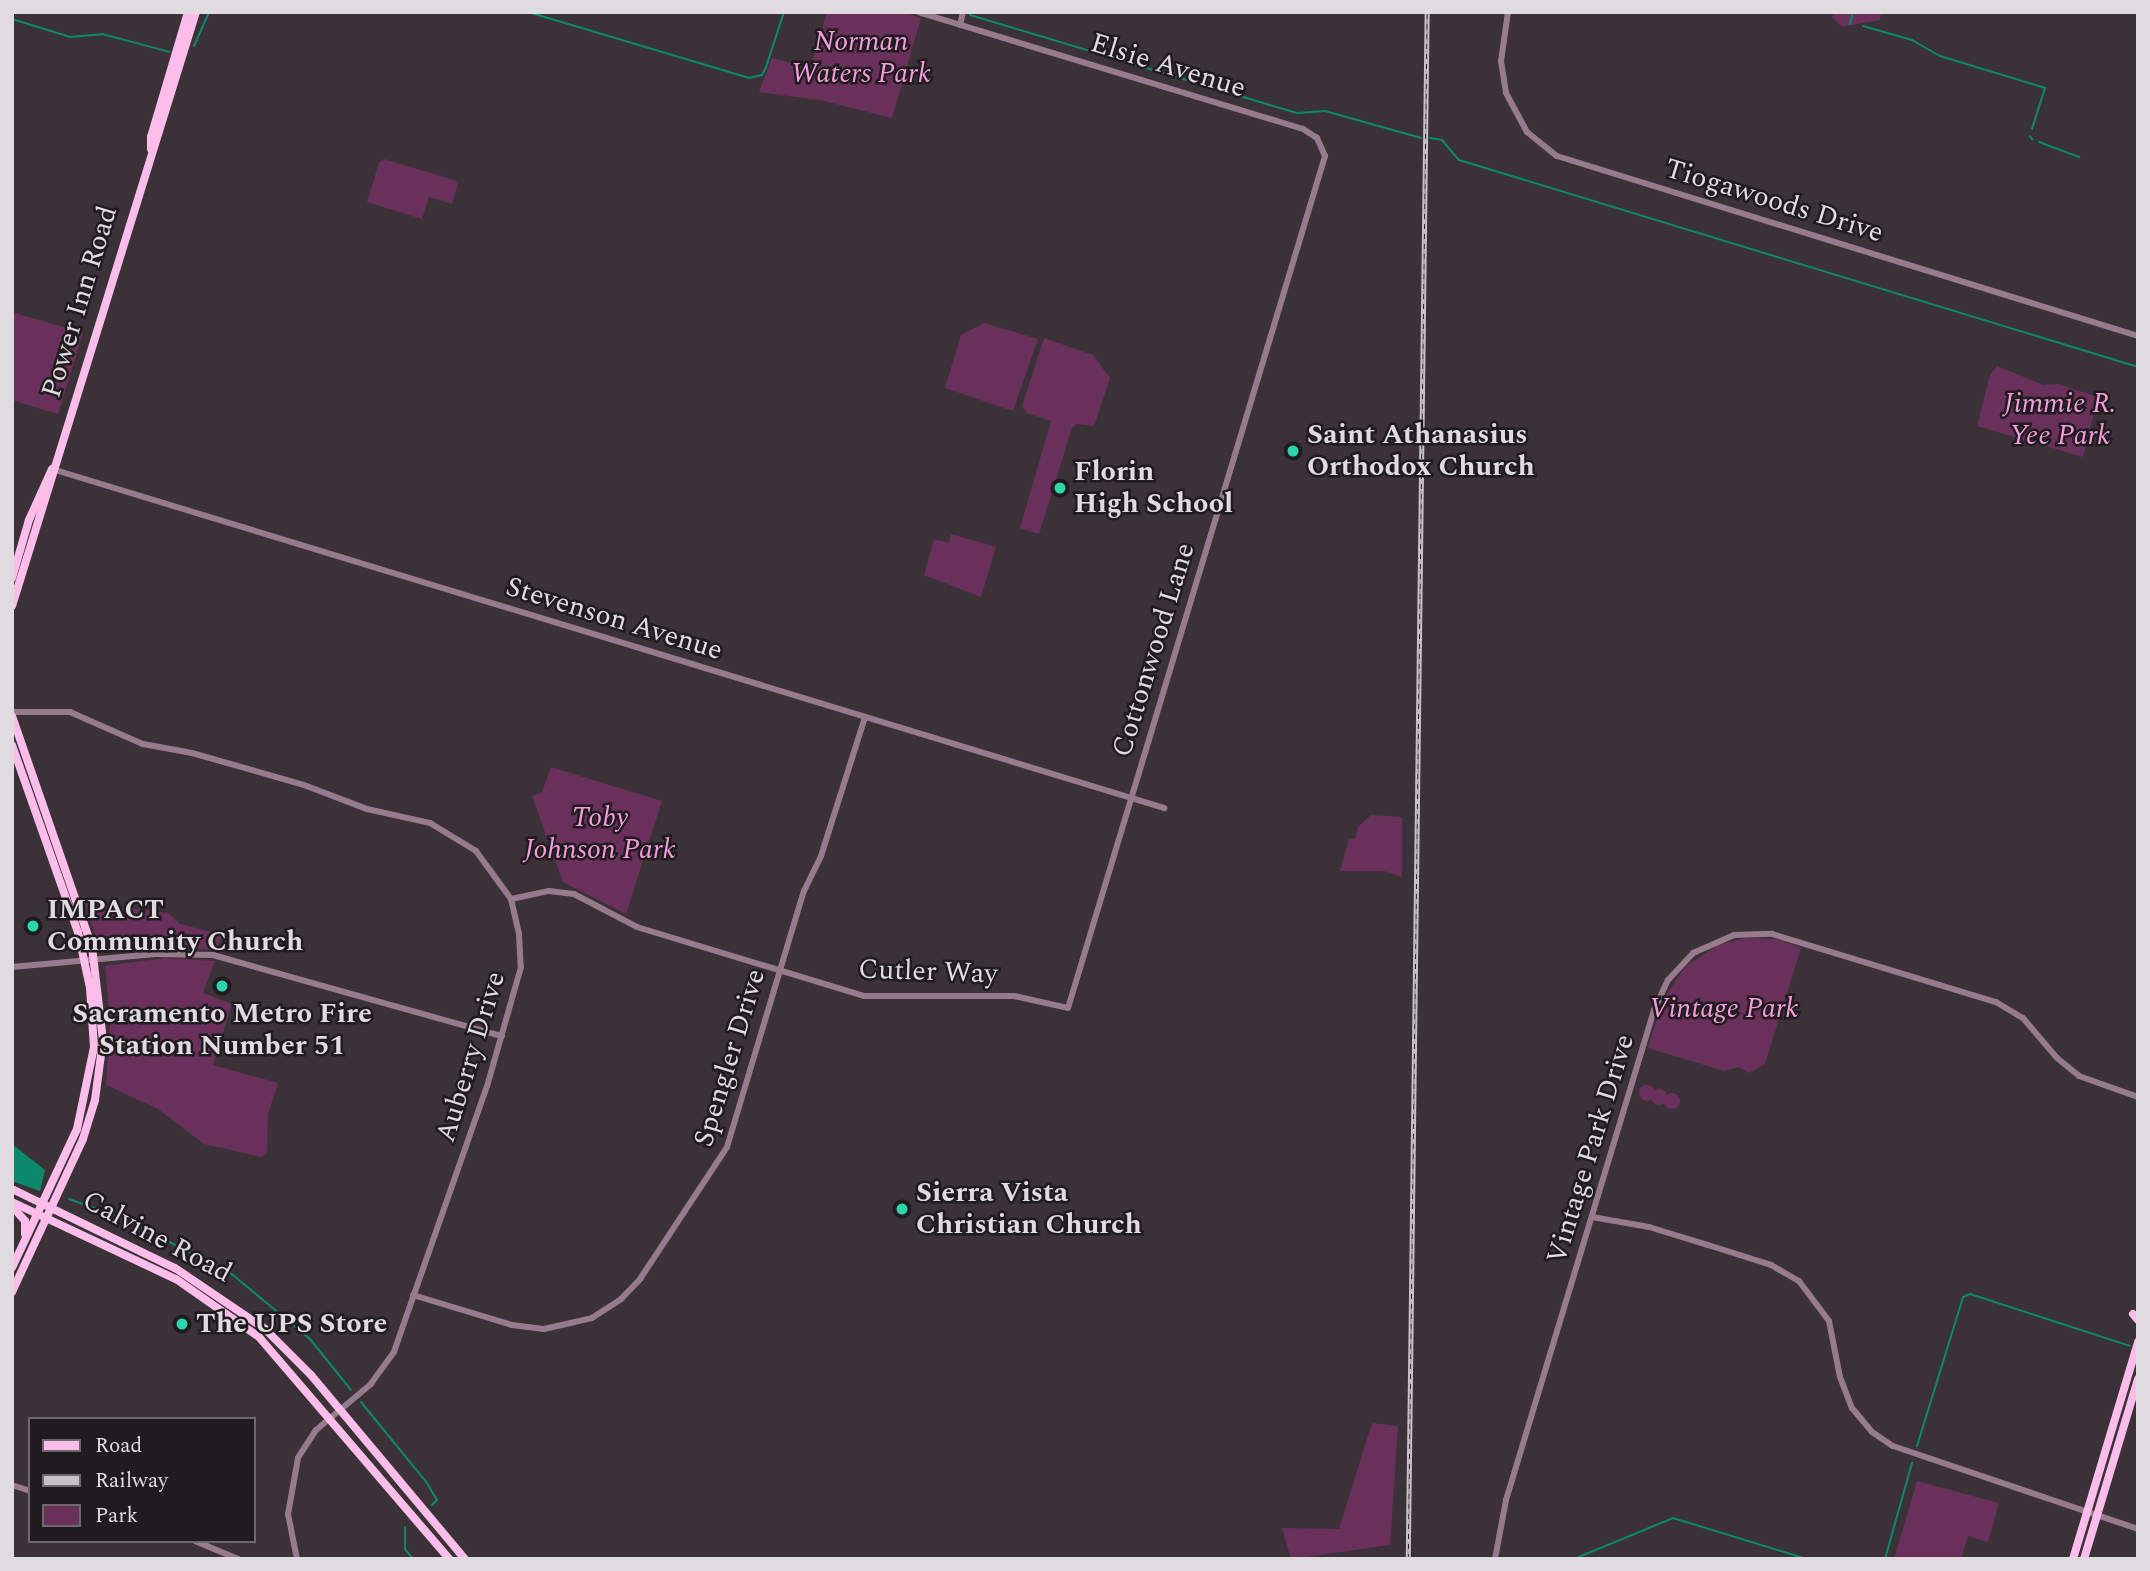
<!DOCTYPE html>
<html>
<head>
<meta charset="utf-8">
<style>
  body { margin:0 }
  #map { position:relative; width:2150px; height:1571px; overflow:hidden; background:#3a3237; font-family:Spectral,serif }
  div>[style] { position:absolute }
  .green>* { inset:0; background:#6a305c }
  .round { border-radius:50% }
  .water>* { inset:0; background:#0c896c }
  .stream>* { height:2px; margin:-1px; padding:0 1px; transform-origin:1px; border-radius:1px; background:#0c896c }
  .minor>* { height:6px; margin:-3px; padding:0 3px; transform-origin:3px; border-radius:3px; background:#987a8f }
  .major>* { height:8px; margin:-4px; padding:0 4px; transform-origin:4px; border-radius:4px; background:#fcbdea }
  .rail>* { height:4.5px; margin-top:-2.25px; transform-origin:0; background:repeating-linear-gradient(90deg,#1f1b1e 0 5px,#c7c2c5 0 10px); box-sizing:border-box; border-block:2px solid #c7c2c5 }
  .dots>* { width:19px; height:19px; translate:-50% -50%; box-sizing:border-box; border:4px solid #1f1b1e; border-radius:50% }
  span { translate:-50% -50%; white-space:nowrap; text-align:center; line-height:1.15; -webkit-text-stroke:5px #1f1b1e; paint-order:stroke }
  .park-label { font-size:28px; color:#f79bde; font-style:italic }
  .street-label { font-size:28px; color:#e0dbde }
  .poi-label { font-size:28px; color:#e0dbde; font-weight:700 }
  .left { translate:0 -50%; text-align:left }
  .frame { position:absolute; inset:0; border:14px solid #e0dbde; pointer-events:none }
  .legend { position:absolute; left:28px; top:1417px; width:228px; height:126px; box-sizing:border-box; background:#1f1b1e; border:2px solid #6c686b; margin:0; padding:9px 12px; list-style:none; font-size:21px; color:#e0dbde }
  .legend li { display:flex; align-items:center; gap:14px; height:35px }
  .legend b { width:35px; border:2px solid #6c686b }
</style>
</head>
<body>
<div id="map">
  <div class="green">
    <div style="clip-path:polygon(827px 12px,903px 12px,921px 18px,892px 118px,820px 100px,759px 92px,772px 58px,810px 68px)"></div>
    <div style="clip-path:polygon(1835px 12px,1881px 12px,1880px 20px,1842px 27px,1832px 17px)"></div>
    <div style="clip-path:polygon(384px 159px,454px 180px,458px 184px,452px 204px,429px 197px,422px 219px,367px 202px,379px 163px)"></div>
    <div style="clip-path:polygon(12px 312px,83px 333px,58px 414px,12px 400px)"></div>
    <div style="clip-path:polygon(984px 323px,1038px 339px,1013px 411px,945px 388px,961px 335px)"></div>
    <div style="clip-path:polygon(1044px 338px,1093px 355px,1110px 378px,1094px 426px,1077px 424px,1072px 428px,1039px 534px,1020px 528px,1051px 421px,1027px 413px,1022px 406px)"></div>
    <div style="clip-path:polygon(1997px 366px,2043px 385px,2058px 384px,2098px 397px,2083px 457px,1977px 426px,1990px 375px)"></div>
    <div style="clip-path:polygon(951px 534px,996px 547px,981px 597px,924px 575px,934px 539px,949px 543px)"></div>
    <div style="clip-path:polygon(551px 767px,662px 801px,626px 914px,563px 882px,532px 796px,542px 792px)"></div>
    <div style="clip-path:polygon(1371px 815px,1402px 817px,1402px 877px,1384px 871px,1340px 871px,1349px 839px,1355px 839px,1358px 827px)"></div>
    <div style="clip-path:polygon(82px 896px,110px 906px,168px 913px,180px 924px,224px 935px,215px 950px,174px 947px,106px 952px,99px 946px)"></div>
    <div style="clip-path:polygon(1745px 938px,1776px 939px,1801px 948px,1765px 1064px,1749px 1073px,1738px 1067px,1724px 1071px,1648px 1048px,1663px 1000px,1685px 967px,1718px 945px)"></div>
    <div style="clip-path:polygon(165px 958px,215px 961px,203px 993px,232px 1004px,213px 1065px,278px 1083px,268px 1114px,267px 1153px,262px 1157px,204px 1144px,158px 1109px,106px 1085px,110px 1023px,105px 966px)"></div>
    <div class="round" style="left:1639px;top:1085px;width:16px;height:16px"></div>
    <div class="round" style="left:1651px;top:1089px;width:16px;height:16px"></div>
    <div class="round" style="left:1664px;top:1093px;width:16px;height:16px"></div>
    <div style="clip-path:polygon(1372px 1423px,1398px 1426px,1390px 1545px,1291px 1559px,1282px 1528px,1339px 1529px)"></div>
    <div style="clip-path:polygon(1917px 1481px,1999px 1503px,1988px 1542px,1968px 1536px,1961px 1559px,1894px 1559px)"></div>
  </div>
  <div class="water">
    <div style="clip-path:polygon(12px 1144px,45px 1170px,40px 1191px,12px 1181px)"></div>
  </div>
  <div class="stream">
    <div style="left:528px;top:12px;width:231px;rotate:16.6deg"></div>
    <div style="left:749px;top:78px;width:13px;rotate:-13deg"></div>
    <div style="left:762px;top:75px;width:9px;rotate:-63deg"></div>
    <div style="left:766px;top:67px;width:58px;rotate:-71.9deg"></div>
    <div style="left:970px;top:15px;width:341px;rotate:16.7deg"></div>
    <div style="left:1297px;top:113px;width:28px;rotate:-4deg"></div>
    <div style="left:1325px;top:111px;width:100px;rotate:15.7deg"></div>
    <div style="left:12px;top:19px;width:61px;rotate:17.2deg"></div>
    <div style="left:70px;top:37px;width:32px;rotate:-5deg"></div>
    <div style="left:102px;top:34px;width:70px;rotate:14.8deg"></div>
    <div style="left:1850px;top:24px;width:12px;rotate:-76deg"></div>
    <div style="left:1863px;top:26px;width:51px;rotate:15.9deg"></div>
    <div style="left:1912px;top:40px;width:32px;rotate:30deg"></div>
    <div style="left:1940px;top:56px;width:110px;rotate:16.9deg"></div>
    <div style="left:2045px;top:88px;width:43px;rotate:107.6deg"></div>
    <div style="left:194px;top:46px;width:37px;rotate:-66deg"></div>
    <div style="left:2030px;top:136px;width:4px;rotate:56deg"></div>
    <div style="left:1430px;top:138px;width:12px;rotate:9deg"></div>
    <div style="left:1442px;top:140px;width:26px;rotate:50deg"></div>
    <div style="left:1459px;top:160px;width:710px;rotate:16.95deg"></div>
    <div style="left:2039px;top:142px;width:43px;rotate:20.6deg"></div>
    <div style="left:69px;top:1199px;width:64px;rotate:20.1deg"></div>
    <div style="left:129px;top:1221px;width:117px;rotate:27.4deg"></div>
    <div style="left:233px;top:1275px;width:100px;rotate:39.7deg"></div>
    <div style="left:310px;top:1339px;width:65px;rotate:51.2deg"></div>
    <div style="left:361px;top:1402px;width:104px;rotate:50.8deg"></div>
    <div style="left:427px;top:1483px;width:20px;rotate:60deg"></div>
    <div style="left:437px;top:1500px;width:7px;rotate:135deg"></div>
    <div style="left:1917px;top:1446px;width:156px;rotate:-72.8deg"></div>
    <div style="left:1963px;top:1297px;width:8px;rotate:-23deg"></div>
    <div style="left:1970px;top:1294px;width:168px;rotate:18deg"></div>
    <div style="left:405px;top:1527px;width:22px;rotate:90deg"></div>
    <div style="left:405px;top:1549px;width:13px;rotate:51deg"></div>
    <div style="left:1574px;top:1559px;width:107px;rotate:-22.5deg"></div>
    <div style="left:1673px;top:1518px;width:140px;rotate:17deg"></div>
    <div style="left:1885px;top:1559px;width:100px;rotate:-74.3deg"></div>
  </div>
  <div class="minor">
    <div style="left:1508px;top:12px;width:49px;rotate:98.1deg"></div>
    <div style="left:1501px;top:61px;width:32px;rotate:81deg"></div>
    <div style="left:1506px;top:93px;width:44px;rotate:61.7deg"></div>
    <div style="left:1527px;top:132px;width:38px;rotate:39deg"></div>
    <div style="left:1557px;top:156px;width:608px;rotate:17.21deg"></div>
    <div style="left:960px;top:25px;width:13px;rotate:-77deg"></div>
    <div style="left:52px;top:469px;width:1163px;rotate:16.95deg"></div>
    <div style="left:12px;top:712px;width:58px"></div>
    <div style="left:70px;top:712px;width:80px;rotate:23.7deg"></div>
    <div style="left:143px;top:744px;width:50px;rotate:10.4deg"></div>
    <div style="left:192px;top:753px;width:116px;rotate:15.9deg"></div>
    <div style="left:304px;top:785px;width:67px;rotate:20.9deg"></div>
    <div style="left:367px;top:809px;width:65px;rotate:12.5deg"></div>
    <div style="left:430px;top:823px;width:54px;rotate:31.3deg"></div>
    <div style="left:476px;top:851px;width:59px;rotate:53.9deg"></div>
    <div style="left:511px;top:899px;width:36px;rotate:77deg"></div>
    <div style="left:519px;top:934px;width:33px;rotate:87deg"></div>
    <div style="left:521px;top:967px;width:124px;rotate:105.9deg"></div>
    <div style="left:487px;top:1086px;width:282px;rotate:109.3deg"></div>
    <div style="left:394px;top:1352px;width:39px;rotate:126deg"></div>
    <div style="left:371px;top:1384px;width:72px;rotate:140.1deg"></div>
    <div style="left:316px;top:1430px;width:33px;rotate:123deg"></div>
    <div style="left:298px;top:1458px;width:57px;rotate:100.1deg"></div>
    <div style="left:288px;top:1514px;width:46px;rotate:78.7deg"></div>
    <div style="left:511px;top:899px;width:39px;rotate:-12deg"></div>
    <div style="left:549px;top:891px;width:25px;rotate:7deg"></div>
    <div style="left:574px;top:894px;width:71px;rotate:27.6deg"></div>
    <div style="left:637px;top:927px;width:237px;rotate:16.9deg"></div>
    <div style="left:864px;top:996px;width:150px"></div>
    <div style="left:1014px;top:996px;width:55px;rotate:12.5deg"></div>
    <div style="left:1068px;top:1008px;width:890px;rotate:-73.21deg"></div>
    <div style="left:1325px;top:156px;width:20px;rotate:-114deg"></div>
    <div style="left:1317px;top:138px;width:17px;rotate:-147deg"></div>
    <div style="left:1303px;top:129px;width:402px;rotate:-163.1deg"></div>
    <div style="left:12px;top:967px;width:144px;rotate:-5.2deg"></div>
    <div style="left:155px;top:954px;width:58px;rotate:1deg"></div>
    <div style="left:213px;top:955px;width:300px;rotate:15.7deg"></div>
    <div style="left:1592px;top:1217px;width:58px;rotate:10deg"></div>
    <div style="left:1649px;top:1227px;width:62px;rotate:17deg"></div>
    <div style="left:1708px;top:1245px;width:66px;rotate:17.6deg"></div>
    <div style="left:1771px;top:1265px;width:32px;rotate:30deg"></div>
    <div style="left:1799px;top:1281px;width:50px;rotate:53.1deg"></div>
    <div style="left:1829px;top:1321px;width:57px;rotate:78.9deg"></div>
    <div style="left:1840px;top:1377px;width:33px;rotate:69deg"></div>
    <div style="left:1852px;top:1408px;width:31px;rotate:50deg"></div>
    <div style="left:1872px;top:1432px;width:25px;rotate:34deg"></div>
    <div style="left:1893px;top:1446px;width:259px;rotate:18.7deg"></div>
    <div style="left:413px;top:1295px;width:103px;rotate:16.9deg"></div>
    <div style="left:512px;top:1325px;width:32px;rotate:7deg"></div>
    <div style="left:544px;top:1329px;width:49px;rotate:-12.9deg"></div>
    <div style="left:592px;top:1318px;width:35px;rotate:-33deg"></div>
    <div style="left:621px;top:1299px;width:28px;rotate:-46deg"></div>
    <div style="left:640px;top:1279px;width:158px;rotate:-56.6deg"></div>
    <div style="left:727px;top:1147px;width:267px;rotate:-73.3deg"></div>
    <div style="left:804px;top:891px;width:39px;rotate:-64deg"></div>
    <div style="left:821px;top:856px;width:146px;rotate:-72.4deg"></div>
    <div style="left:12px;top:1485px;width:19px;rotate:18deg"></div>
    <div style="left:195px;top:1541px;width:47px;rotate:22.7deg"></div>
    <div style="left:1495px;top:1559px;width:60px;rotate:-79.4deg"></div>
    <div style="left:1506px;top:1500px;width:512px;rotate:-73.19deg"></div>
    <div style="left:1654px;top:1010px;width:33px;rotate:-65deg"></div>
    <div style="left:1668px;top:980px;width:37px;rotate:-47deg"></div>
    <div style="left:1693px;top:953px;width:45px;rotate:-23.7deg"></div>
    <div style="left:1734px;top:935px;width:38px;rotate:-2deg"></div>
    <div style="left:1772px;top:934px;width:234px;rotate:16.9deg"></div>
    <div style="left:1996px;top:1002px;width:31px;rotate:31deg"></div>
    <div style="left:2023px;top:1018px;width:52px;rotate:49.6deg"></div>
    <div style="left:2057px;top:1058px;width:28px;rotate:39deg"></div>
    <div style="left:2079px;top:1076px;width:63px;rotate:19.6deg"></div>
  </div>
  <div class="major">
    <div style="left:151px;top:149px;width:12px;rotate:-90deg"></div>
    <div style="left:151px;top:137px;width:130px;rotate:-73.5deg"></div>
    <div style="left:12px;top:578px;width:60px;rotate:-73.7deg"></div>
    <div style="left:29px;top:520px;width:56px;rotate:-65.7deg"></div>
    <div style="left:12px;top:606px;width:622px;rotate:-72.79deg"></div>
    <div style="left:12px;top:716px;width:244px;rotate:70.9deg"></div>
    <div style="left:92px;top:947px;width:94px;rotate:83.3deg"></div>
    <div style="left:103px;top:1040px;width:61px;rotate:97.6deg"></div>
    <div style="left:95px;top:1100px;width:41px;rotate:107.1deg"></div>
    <div style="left:83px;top:1139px;width:169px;rotate:114.9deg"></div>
    <div style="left:12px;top:745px;width:198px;rotate:70.6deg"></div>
    <div style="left:78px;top:932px;width:57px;rotate:77.9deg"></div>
    <div style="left:90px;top:988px;width:59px;rotate:86.1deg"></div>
    <div style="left:94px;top:1047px;width:84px;rotate:101.7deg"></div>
    <div style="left:77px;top:1129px;width:153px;rotate:115.1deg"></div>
    <div style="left:12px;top:1189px;width:181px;rotate:25.9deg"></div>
    <div style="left:175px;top:1268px;width:109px;rotate:34.1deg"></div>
    <div style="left:265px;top:1329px;width:65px;rotate:45deg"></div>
    <div style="left:311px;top:1375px;width:240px;rotate:50.1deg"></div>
    <div style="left:12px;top:1202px;width:181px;rotate:25.2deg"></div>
    <div style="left:176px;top:1279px;width:101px;rotate:34.9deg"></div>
    <div style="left:259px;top:1337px;width:292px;rotate:49.4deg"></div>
    <div style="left:12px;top:1206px;width:20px;rotate:49deg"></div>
    <div style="left:25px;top:1221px;width:13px;rotate:90deg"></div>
    <div style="left:2133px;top:1314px;width:8px;rotate:50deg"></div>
    <div style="left:2073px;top:1559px;width:227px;rotate:-73.3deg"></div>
    <div style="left:2084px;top:1559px;width:188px;rotate:-73.3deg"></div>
  </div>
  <div class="rail">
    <div style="left:1408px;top:1559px;width:1547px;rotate:-89.3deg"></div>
  </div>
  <div class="dots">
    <div style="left:1293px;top:451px;background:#2cd5ab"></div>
    <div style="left:1060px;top:488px;background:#2cd5ab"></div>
    <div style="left:33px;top:926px;background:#2cd5ab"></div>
    <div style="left:222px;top:986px;background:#2cd5ab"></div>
    <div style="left:902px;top:1209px;background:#2cd5ab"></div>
    <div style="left:182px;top:1324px;background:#2cd5ab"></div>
  </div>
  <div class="park-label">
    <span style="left:861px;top:58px">Norman<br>Waters Park</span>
    <span style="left:2060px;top:420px">Jimmie R.<br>Yee Park</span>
    <span style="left:600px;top:834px">Toby<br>Johnson Park</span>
    <span style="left:1724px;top:1009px">Vintage Park</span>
  </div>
  <div class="street-label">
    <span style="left:1168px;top:66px;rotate:17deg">Elsie Avenue</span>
    <span style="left:1774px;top:201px;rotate:17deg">Tiogawoods Drive</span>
    <span style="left:80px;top:302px;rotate:-73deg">Power Inn Road</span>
    <span style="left:614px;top:619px;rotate:17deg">Stevenson Avenue</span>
    <span style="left:1154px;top:650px;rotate:-73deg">Cottonwood Lane</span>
    <span style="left:928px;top:972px;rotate:2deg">Cutler Way</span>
    <span style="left:471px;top:1057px;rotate:-73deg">Auberry Drive</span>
    <span style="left:730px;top:1058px;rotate:-73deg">Spengler Drive</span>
    <span style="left:1591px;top:1149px;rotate:-73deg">Vintage Park Drive</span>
    <span style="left:157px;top:1237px;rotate:28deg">Calvine Road</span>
  </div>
  <div class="poi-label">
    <span class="left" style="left:1307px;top:451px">Saint Athanasius<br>Orthodox Church</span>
    <span class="left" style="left:1074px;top:488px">Florin<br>High School</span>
    <span class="left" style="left:47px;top:926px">IMPACT<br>Community Church</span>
    <span style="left:222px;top:1030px">Sacramento Metro Fire<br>Station Number 51</span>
    <span class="left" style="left:916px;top:1209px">Sierra Vista<br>Christian Church</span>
    <span class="left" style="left:196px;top:1324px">The UPS Store</span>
  </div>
  <div class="frame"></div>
  <ul class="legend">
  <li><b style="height:9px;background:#fcbdea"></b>Road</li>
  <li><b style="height:9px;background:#c7c2c5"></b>Railway</li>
  <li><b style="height:19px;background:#6a305c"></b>Park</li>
  </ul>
</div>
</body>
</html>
